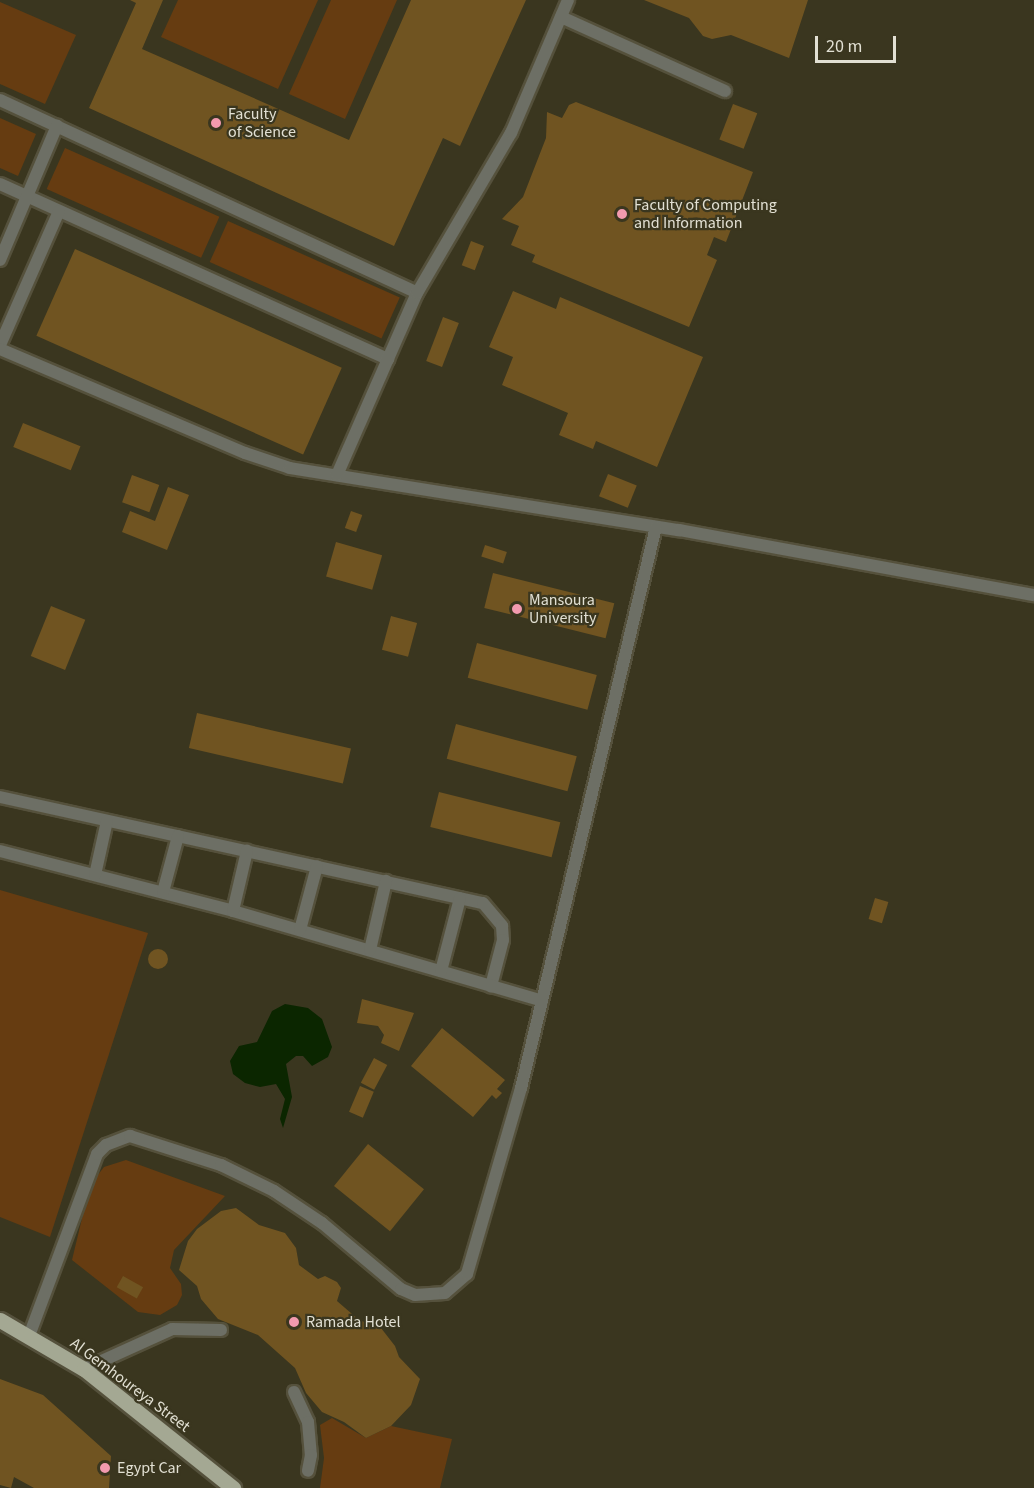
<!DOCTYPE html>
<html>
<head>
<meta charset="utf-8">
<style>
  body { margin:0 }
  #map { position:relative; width:1034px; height:1488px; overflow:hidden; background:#3a361f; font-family:"Source Sans 3",sans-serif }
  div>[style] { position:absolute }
  .green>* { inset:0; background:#663c11; transform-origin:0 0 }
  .water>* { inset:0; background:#0b2600 }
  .building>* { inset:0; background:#705421; transform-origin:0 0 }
  .round { border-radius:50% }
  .roads { filter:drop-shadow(2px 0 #55513c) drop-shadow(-2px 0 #55513c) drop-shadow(0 2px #55513c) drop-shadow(0 -2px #55513c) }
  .lane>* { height:12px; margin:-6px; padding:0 6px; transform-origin:6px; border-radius:6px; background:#6d6f65 }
  .primary>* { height:15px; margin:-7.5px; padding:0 7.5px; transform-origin:7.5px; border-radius:7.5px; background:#a4a893 }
  .dots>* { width:16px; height:16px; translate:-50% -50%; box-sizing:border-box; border:3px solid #3a361f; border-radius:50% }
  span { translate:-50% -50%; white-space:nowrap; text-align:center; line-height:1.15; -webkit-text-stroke:4.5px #3a361f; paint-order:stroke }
  .poi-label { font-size:16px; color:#e2e0d3 }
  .left { translate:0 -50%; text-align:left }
  .street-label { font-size:16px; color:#e2e0d3 }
  .scale { position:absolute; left:815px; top:36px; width:81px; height:27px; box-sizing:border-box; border:3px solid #e2e0d3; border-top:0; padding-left:8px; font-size:18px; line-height:21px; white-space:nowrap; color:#e2e0d3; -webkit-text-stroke:4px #3a361f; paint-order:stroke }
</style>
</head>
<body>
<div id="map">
  <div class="green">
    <div style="clip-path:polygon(178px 0,318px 0,278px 89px,161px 37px)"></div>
    <div style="clip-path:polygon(331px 0,397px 0,345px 119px,289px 94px)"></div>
    <div style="clip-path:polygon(0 2px,76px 35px,45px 104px,0 84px)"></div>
    <div style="clip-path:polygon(0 118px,36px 134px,18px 176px,0 168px)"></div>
    <div style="left:65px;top:148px;width:169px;height:45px;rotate:24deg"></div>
    <div style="left:228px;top:221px;width:188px;height:45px;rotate:24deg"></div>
    <div style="clip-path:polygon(0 890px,148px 933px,50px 1237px,0 1217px)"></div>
    <div style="clip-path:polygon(126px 1160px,225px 1196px,174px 1250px,170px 1268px,181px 1284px,182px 1295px,177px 1305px,160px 1315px,138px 1312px,72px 1260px,90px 1185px,104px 1167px)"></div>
    <div style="clip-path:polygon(332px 1418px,366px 1438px,391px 1426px,452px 1439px,440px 1488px,320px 1488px,324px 1458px,320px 1425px)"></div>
  </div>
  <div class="water">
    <div style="clip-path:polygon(285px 1004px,308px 1008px,322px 1019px,332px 1047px,328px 1057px,312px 1066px,303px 1056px,296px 1056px,286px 1064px,292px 1097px,283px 1128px,280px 1119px,285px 1099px,276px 1084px,260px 1087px,245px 1083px,233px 1074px,230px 1061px,239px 1046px,257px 1042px,272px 1011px)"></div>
  </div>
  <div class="building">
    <div style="clip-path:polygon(130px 0,163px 0,142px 49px,349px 140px,411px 0,526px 0,460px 146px,443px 138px,394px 246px,89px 108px,136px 3px)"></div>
    <div style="clip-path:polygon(644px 0,808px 0,789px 58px,731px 35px,712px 39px,703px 36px,689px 18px)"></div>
    <div style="clip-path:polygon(576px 102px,753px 172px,726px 242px,714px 237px,707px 255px,717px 260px,689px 327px,532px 262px,535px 255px,511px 245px,519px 226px,502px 219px,523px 197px,546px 138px,547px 112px,562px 118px,569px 105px)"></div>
    <div style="left:733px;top:104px;width:26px;height:38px;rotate:21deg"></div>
    <div style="left:471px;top:241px;width:14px;height:26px;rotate:21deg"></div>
    <div style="left:75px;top:249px;width:292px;height:95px;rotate:24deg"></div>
    <div style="clip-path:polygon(513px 291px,556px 309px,560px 297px,703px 357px,657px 467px,596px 441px,593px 449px,559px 435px,568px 413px,502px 385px,513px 357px,489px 347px)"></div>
    <div style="left:443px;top:317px;width:17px;height:47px;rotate:21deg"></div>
    <div style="left:23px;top:423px;width:62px;height:26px;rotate:22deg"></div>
    <div style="left:608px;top:474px;width:31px;height:24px;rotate:22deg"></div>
    <div style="left:132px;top:475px;width:29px;height:29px;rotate:20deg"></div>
    <div style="clip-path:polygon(168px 487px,189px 495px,167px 550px,122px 532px,130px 511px,155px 521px)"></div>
    <div style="left:351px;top:511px;width:12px;height:18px;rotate:20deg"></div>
    <div style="left:336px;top:542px;width:48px;height:36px;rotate:16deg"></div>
    <div style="left:485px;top:545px;width:23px;height:12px;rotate:18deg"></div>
    <div style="left:493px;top:573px;width:125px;height:36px;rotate:14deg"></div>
    <div style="left:51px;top:606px;width:37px;height:54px;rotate:22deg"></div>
    <div style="left:391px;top:616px;width:27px;height:35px;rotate:15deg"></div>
    <div style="left:477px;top:643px;width:124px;height:36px;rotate:15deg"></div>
    <div style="left:197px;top:713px;width:158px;height:36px;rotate:13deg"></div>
    <div style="left:456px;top:724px;width:125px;height:36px;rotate:15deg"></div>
    <div style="left:439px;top:792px;width:125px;height:36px;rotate:14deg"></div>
    <div style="left:875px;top:898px;width:14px;height:22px;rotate:17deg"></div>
    <div class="round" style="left:148px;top:949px;width:20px;height:20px"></div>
    <div style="clip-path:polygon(362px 999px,414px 1013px,399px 1051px,381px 1043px,384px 1035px,378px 1026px,357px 1023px)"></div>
    <div style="clip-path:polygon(442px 1028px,505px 1080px,497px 1089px,502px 1093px,496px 1099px,492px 1095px,473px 1117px,411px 1066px)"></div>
    <div style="left:374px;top:1058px;width:15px;height:28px;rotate:28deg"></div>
    <div style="left:360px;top:1086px;width:15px;height:28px;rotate:23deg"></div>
    <div style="left:368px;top:1144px;width:72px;height:54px;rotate:39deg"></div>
    <div style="clip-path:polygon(236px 1208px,259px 1225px,285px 1233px,296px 1248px,299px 1265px,318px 1279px,325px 1276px,337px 1282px,341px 1288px,337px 1301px,359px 1320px,381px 1328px,395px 1346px,399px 1357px,420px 1379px,411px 1405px,391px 1426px,366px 1438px,344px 1422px,322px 1412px,306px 1393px,295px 1368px,258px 1335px,218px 1319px,201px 1299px,197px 1286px,179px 1270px,188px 1241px,197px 1229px,221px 1211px)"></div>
    <div style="left:123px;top:1276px;width:23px;height:13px;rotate:29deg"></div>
    <div style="clip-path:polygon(0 1379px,43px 1395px,111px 1456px,109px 1488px,34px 1488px,14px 1477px,11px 1488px,0 1485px)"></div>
  </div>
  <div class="roads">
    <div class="lane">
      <div style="left:561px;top:17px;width:180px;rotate:24.3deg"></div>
      <div style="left:0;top:100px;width:459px;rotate:24.8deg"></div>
      <div style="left:0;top:184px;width:426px;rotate:24.3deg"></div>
      <div style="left:0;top:260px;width:146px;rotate:-67deg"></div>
      <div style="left:0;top:345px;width:146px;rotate:-66.2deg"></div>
      <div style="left:0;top:349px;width:266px;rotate:23deg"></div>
      <div style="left:245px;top:453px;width:47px;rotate:18.4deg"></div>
      <div style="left:290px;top:468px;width:394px;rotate:9.1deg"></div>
      <div style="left:679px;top:530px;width:361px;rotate:10.4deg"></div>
      <div style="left:337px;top:475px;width:199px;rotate:-66.3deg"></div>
      <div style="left:417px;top:293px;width:186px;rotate:-59.6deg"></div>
      <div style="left:511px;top:133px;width:145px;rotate:-66.8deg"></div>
      <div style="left:0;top:797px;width:494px;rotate:12.4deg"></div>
      <div style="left:483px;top:903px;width:30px;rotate:50deg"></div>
      <div style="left:502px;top:926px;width:14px;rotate:86deg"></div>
      <div style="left:503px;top:940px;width:48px;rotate:104.6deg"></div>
      <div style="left:0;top:851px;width:241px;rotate:14.4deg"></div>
      <div style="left:233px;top:911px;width:322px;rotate:16.2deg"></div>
      <div style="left:95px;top:875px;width:55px;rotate:-77.5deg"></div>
      <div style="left:163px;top:892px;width:58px;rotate:-75deg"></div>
      <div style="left:233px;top:911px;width:62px;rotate:-76.9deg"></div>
      <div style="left:300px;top:930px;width:66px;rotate:-75.1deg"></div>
      <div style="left:370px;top:950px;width:71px;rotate:-76.9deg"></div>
      <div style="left:441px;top:971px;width:75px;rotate:-75.4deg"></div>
      <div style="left:29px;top:1336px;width:194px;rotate:-69.5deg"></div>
      <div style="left:97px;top:1154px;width:13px;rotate:-45deg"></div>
      <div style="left:106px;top:1145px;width:26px;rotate:-21deg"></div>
      <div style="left:130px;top:1136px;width:96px;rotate:17.7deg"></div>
      <div style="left:221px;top:1165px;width:59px;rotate:26.1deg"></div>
      <div style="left:274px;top:1191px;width:58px;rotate:33.7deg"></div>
      <div style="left:322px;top:1223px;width:103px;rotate:39.9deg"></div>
      <div style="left:401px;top:1289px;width:15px;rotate:23deg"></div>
      <div style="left:415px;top:1295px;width:30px;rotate:-4deg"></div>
      <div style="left:445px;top:1293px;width:29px;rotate:-41deg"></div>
      <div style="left:467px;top:1274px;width:194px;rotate:-73.8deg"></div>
      <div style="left:521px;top:1088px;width:577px;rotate:-76.47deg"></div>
      <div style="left:84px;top:1369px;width:97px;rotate:-24.4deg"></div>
      <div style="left:172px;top:1329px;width:49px;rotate:1.2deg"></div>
      <div style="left:294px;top:1392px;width:33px;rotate:65deg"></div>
      <div style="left:308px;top:1422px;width:33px;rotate:85deg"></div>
      <div style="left:311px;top:1455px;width:16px;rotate:101deg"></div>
    </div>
    <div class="primary">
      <div style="left:0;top:1320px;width:97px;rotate:30.3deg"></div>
      <div style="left:84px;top:1369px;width:191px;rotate:38.6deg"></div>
    </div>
  </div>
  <div class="dots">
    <div style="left:216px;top:123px;background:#f29aaf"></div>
    <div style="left:622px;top:214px;background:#f29aaf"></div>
    <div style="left:517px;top:609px;background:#f29aaf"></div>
    <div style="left:294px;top:1322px;background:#f29aaf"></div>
    <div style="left:105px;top:1468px;background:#f29aaf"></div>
  </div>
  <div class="poi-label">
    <span class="left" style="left:228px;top:123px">Faculty<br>of Science</span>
    <span class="left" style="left:634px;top:214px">Faculty of Computing<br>and Information</span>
    <span class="left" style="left:529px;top:609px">Mansoura<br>University</span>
    <span class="left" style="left:306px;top:1322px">Ramada Hotel</span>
    <span class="left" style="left:117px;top:1468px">Egypt Car</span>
  </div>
  <div class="street-label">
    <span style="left:130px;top:1385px;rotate:37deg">Al Gemhoureya Street</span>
  </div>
  <div class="scale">20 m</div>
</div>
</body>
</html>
